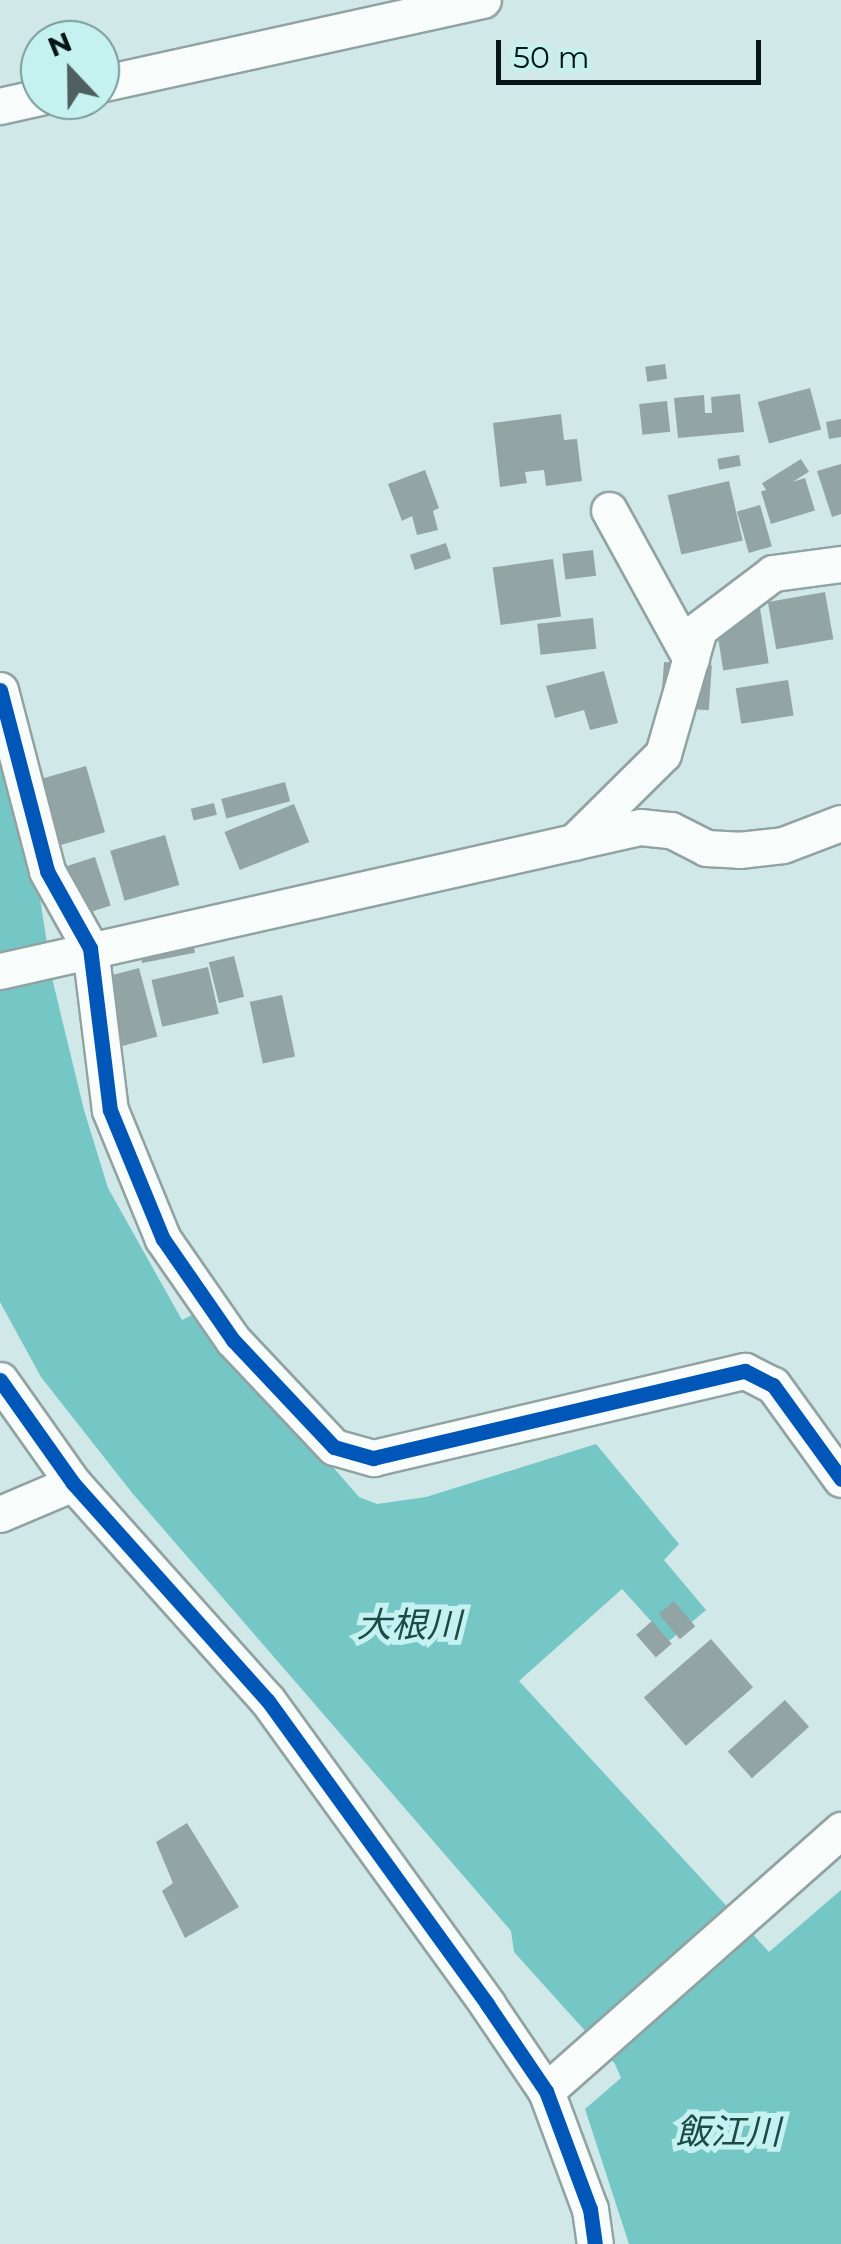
<!DOCTYPE html>
<html>
<head>
<meta charset="utf-8">
<style>
  body { margin:0 }
  #map { position:relative; width:841px; height:2244px; overflow:hidden; background:#d0e8e7; font-family:Montserrat,"Noto Sans JP",sans-serif }
  div>[style] { position:absolute }
  .water>* { inset:0; background:#75c7c5 }
  .building>* { inset:0; background:#92a5a4; transform-origin:0 0 }
  .roads { filter:drop-shadow(2px 0 #90a3a2) drop-shadow(-2px 0 #90a3a2) drop-shadow(0 2px #90a3a2) drop-shadow(0 -2px #90a3a2) }
  .minor>* { height:35px; margin:-17.5px; padding:0 17.5px; transform-origin:17.5px; border-radius:17.5px; background:#f8fcfb }
  .cycleway>* { height:15px; margin:-7.5px; padding:0 7.5px; transform-origin:7.5px; border-radius:7.5px; background:#0057b8 }
  span { translate:-50% -50%; white-space:nowrap; text-align:center; line-height:1.15; -webkit-text-stroke:10px #c5f2f0; paint-order:stroke }
  .water-label { font-size:35px; color:#1b4b49; font-style:italic }
  .north { position:absolute; left:20px; top:20px; width:100px; height:100px; box-sizing:border-box; background:#c5f2f0; border:2px solid #799a99; border-radius:50%; rotate:338deg; font-size:28px; font-weight:700; line-height:40px; text-align:center; color:#061616 }
  .north::after { content:''; display:block; margin:auto; width:35px; height:45px; background:#4d605f; clip-path:polygon(50% 0,100% 100%,50% 72%,0 100%) }
  .scale { position:absolute; left:496px; top:40px; width:265px; height:45px; box-sizing:border-box; border:5px solid #061616; border-top:0; padding-left:12px; font-size:30px; line-height:35px; white-space:nowrap; color:#061616; -webkit-text-stroke:8px #c5f2f0; paint-order:stroke }
</style>
</head>
<body>
<div id="map">
  <div class="water">
    <div style="clip-path:polygon(0 691px,20px 769px,53px 982px,84px 1110px,108px 1188px,182px 1320px,198px 1312px,359px 1497px,377px 1504px,426px 1497px,596px 1444px,679px 1544px,664px 1560px,706px 1610px,669px 1641px,622px 1589px,519px 1681px,769px 1952px,841px 1890px,841px 2244px,629px 2244px,585px 2109px,621px 2078px,615px 2064px,514px 1952px,511px 1931px,133px 1494px,41px 1377px,0 1302px)"></div>
  </div>
  <div class="building">
    <div style="left:665px;top:364px;width:15px;height:20px;rotate:82deg"></div>
    <div style="left:810px;top:388px;width:43px;height:54px;rotate:75deg"></div>
    <div style="clip-path:polygon(740px 394px,744px 432px,678px 438px,674px 398px,704px 395px,705px 413px,712px 413px,711px 397px)"></div>
    <div style="left:667px;top:401px;width:31px;height:28px;rotate:84deg"></div>
    <div style="clip-path:polygon(561px 414px,564px 440px,577px 439px,582px 481px,546px 486px,544px 470px,525px 472px,527px 483px,500px 487px,493px 423px)"></div>
    <div style="clip-path:polygon(841px 419px,841px 437px,829px 439px,826px 422px)"></div>
    <div style="left:739px;top:455px;width:11px;height:22px;rotate:80deg"></div>
    <div style="left:801px;top:459px;width:15px;height:46px;rotate:58deg"></div>
    <div style="clip-path:polygon(841px 464px,841px 514px,832px 517px,817px 471px)"></div>
    <div style="clip-path:polygon(425px 470px,439px 508px,433px 511px,438px 530px,417px 535px,412px 516px,402px 521px,388px 484px)"></div>
    <div style="left:805px;top:478px;width:34px;height:46px;rotate:73deg"></div>
    <div style="left:729px;top:481px;width:61px;height:63px;rotate:77deg"></div>
    <div style="left:760px;top:505px;width:43px;height:24px;rotate:74deg"></div>
    <div style="left:446px;top:543px;width:16px;height:38px;rotate:72deg"></div>
    <div style="left:593px;top:550px;width:26px;height:31px;rotate:83deg"></div>
    <div style="left:553px;top:559px;width:58px;height:61px;rotate:82deg"></div>
    <div style="left:825px;top:592px;width:48px;height:58px;rotate:80deg"></div>
    <div style="left:759px;top:602px;width:62px;height:46px;rotate:81deg"></div>
    <div style="left:593px;top:618px;width:31px;height:56px;rotate:84deg"></div>
    <div style="left:664px;top:662px;width:48px;height:45px;rotate:4deg"></div>
    <div style="clip-path:polygon(604px 671px,618px 723px,590px 730px,584px 710px,555px 718px,546px 686px)"></div>
    <div style="left:788px;top:680px;width:36px;height:53px;rotate:81deg"></div>
    <div style="left:86px;top:766px;width:69px;height:56px;rotate:74deg"></div>
    <div style="left:285px;top:782px;width:20px;height:66px;rotate:75deg"></div>
    <div style="left:214px;top:803px;width:12px;height:24px;rotate:76deg"></div>
    <div style="left:294px;top:804px;width:41px;height:75px;rotate:68deg"></div>
    <div style="left:165px;top:835px;width:52px;height:57px;rotate:74deg"></div>
    <div style="left:95px;top:857px;width:51px;height:44px;rotate:72deg"></div>
    <div style="left:192px;top:937px;width:16px;height:54px;rotate:79deg"></div>
    <div style="left:234px;top:956px;width:42px;height:26px;rotate:76deg"></div>
    <div style="left:208px;top:967px;width:48px;height:58px;rotate:77deg"></div>
    <div style="left:139px;top:968px;width:71px;height:36px;rotate:75deg"></div>
    <div style="left:282px;top:995px;width:63px;height:33px;rotate:78deg"></div>
    <div style="left:674px;top:1601px;width:33px;height:20px;rotate:50deg"></div>
    <div style="left:652px;top:1621px;width:30px;height:21px;rotate:49deg"></div>
    <div style="left:711px;top:1639px;width:64px;height:89px;rotate:49deg"></div>
    <div style="left:785px;top:1700px;width:36px;height:77px;rotate:48deg"></div>
    <div style="clip-path:polygon(187px 1823px,239px 1907px,185px 1938px,162px 1891px,173px 1883px,156px 1842px)"></div>
  </div>
  <div class="roads">
    <div class="minor">
      <div style="left:100px;top:84px;width:392px;rotate:-12.4deg"></div>
      <div style="left:0;top:106px;width:41px;rotate:-12.7deg"></div>
      <div style="left:609px;top:510px;width:170px;rotate:61.2deg"></div>
      <div style="left:0;top:690px;width:187px;rotate:75.4deg"></div>
      <div style="left:47px;top:871px;width:88px;rotate:60.8deg"></div>
      <div style="left:90px;top:948px;width:163px;rotate:83deg"></div>
      <div style="left:110px;top:1110px;width:139px;rotate:67.7deg"></div>
      <div style="left:163px;top:1239px;width:123px;rotate:55.3deg"></div>
      <div style="left:233px;top:1340px;width:147px;rotate:46.7deg"></div>
      <div style="left:334px;top:1447px;width:41px;rotate:15.8deg"></div>
      <div style="left:373px;top:1458px;width:382px;rotate:-13.2deg"></div>
      <div style="left:745px;top:1371px;width:31px;rotate:27deg"></div>
      <div style="left:773px;top:1385px;width:116px;rotate:54.1deg"></div>
      <div style="left:574px;top:842px;width:125px;rotate:-44.7deg"></div>
      <div style="left:663px;top:754px;width:130px;rotate:-73.9deg"></div>
      <div style="left:699px;top:629px;width:93px;rotate:-37.1deg"></div>
      <div style="left:773px;top:573px;width:69px;rotate:-7.5deg"></div>
      <div style="left:0;top:971px;width:656px;rotate:-12.68deg"></div>
      <div style="left:640px;top:827px;width:31px;rotate:6deg"></div>
      <div style="left:671px;top:830px;width:39px;rotate:27deg"></div>
      <div style="left:706px;top:848px;width:33px;rotate:3deg"></div>
      <div style="left:739px;top:850px;width:44px;rotate:-6.5deg"></div>
      <div style="left:783px;top:845px;width:62px;rotate:-20.8deg"></div>
      <div style="left:0;top:1380px;width:126px;rotate:54.7deg"></div>
      <div style="left:73px;top:1483px;width:292px;rotate:48.2deg"></div>
      <div style="left:268px;top:1701px;width:374px;rotate:54.1deg"></div>
      <div style="left:487px;top:2004px;width:105px;rotate:55.9deg"></div>
      <div style="left:546px;top:2091px;width:126px;rotate:69.6deg"></div>
      <div style="left:590px;top:2209px;width:35px;rotate:82deg"></div>
      <div style="left:0;top:1514px;width:79px;rotate:-23deg"></div>
      <div style="left:546px;top:2091px;width:394px;rotate:-41.5deg"></div>
    </div>
  </div>
  <div class="cycleway">
    <div style="left:0;top:690px;width:187px;rotate:75.4deg"></div>
    <div style="left:47px;top:871px;width:88px;rotate:60.8deg"></div>
    <div style="left:90px;top:948px;width:163px;rotate:83deg"></div>
    <div style="left:110px;top:1110px;width:139px;rotate:67.7deg"></div>
    <div style="left:163px;top:1239px;width:123px;rotate:55.3deg"></div>
    <div style="left:233px;top:1340px;width:147px;rotate:46.7deg"></div>
    <div style="left:334px;top:1447px;width:41px;rotate:15.8deg"></div>
    <div style="left:373px;top:1458px;width:382px;rotate:-13.2deg"></div>
    <div style="left:745px;top:1371px;width:31px;rotate:27deg"></div>
    <div style="left:773px;top:1385px;width:116px;rotate:54.1deg"></div>
    <div style="left:0;top:1380px;width:126px;rotate:54.7deg"></div>
    <div style="left:73px;top:1483px;width:292px;rotate:48.2deg"></div>
    <div style="left:268px;top:1701px;width:374px;rotate:54.1deg"></div>
    <div style="left:487px;top:2004px;width:105px;rotate:55.9deg"></div>
    <div style="left:546px;top:2091px;width:126px;rotate:69.6deg"></div>
    <div style="left:590px;top:2209px;width:35px;rotate:82deg"></div>
  </div>
  <div class="water-label">
    <span style="left:409px;top:1625px">大根川</span>
    <span style="left:728px;top:2132px">飯江川</span>
  </div>
  <div class="north">N</div>
  <div class="scale">50 m</div>
</div>
</body>
</html>
